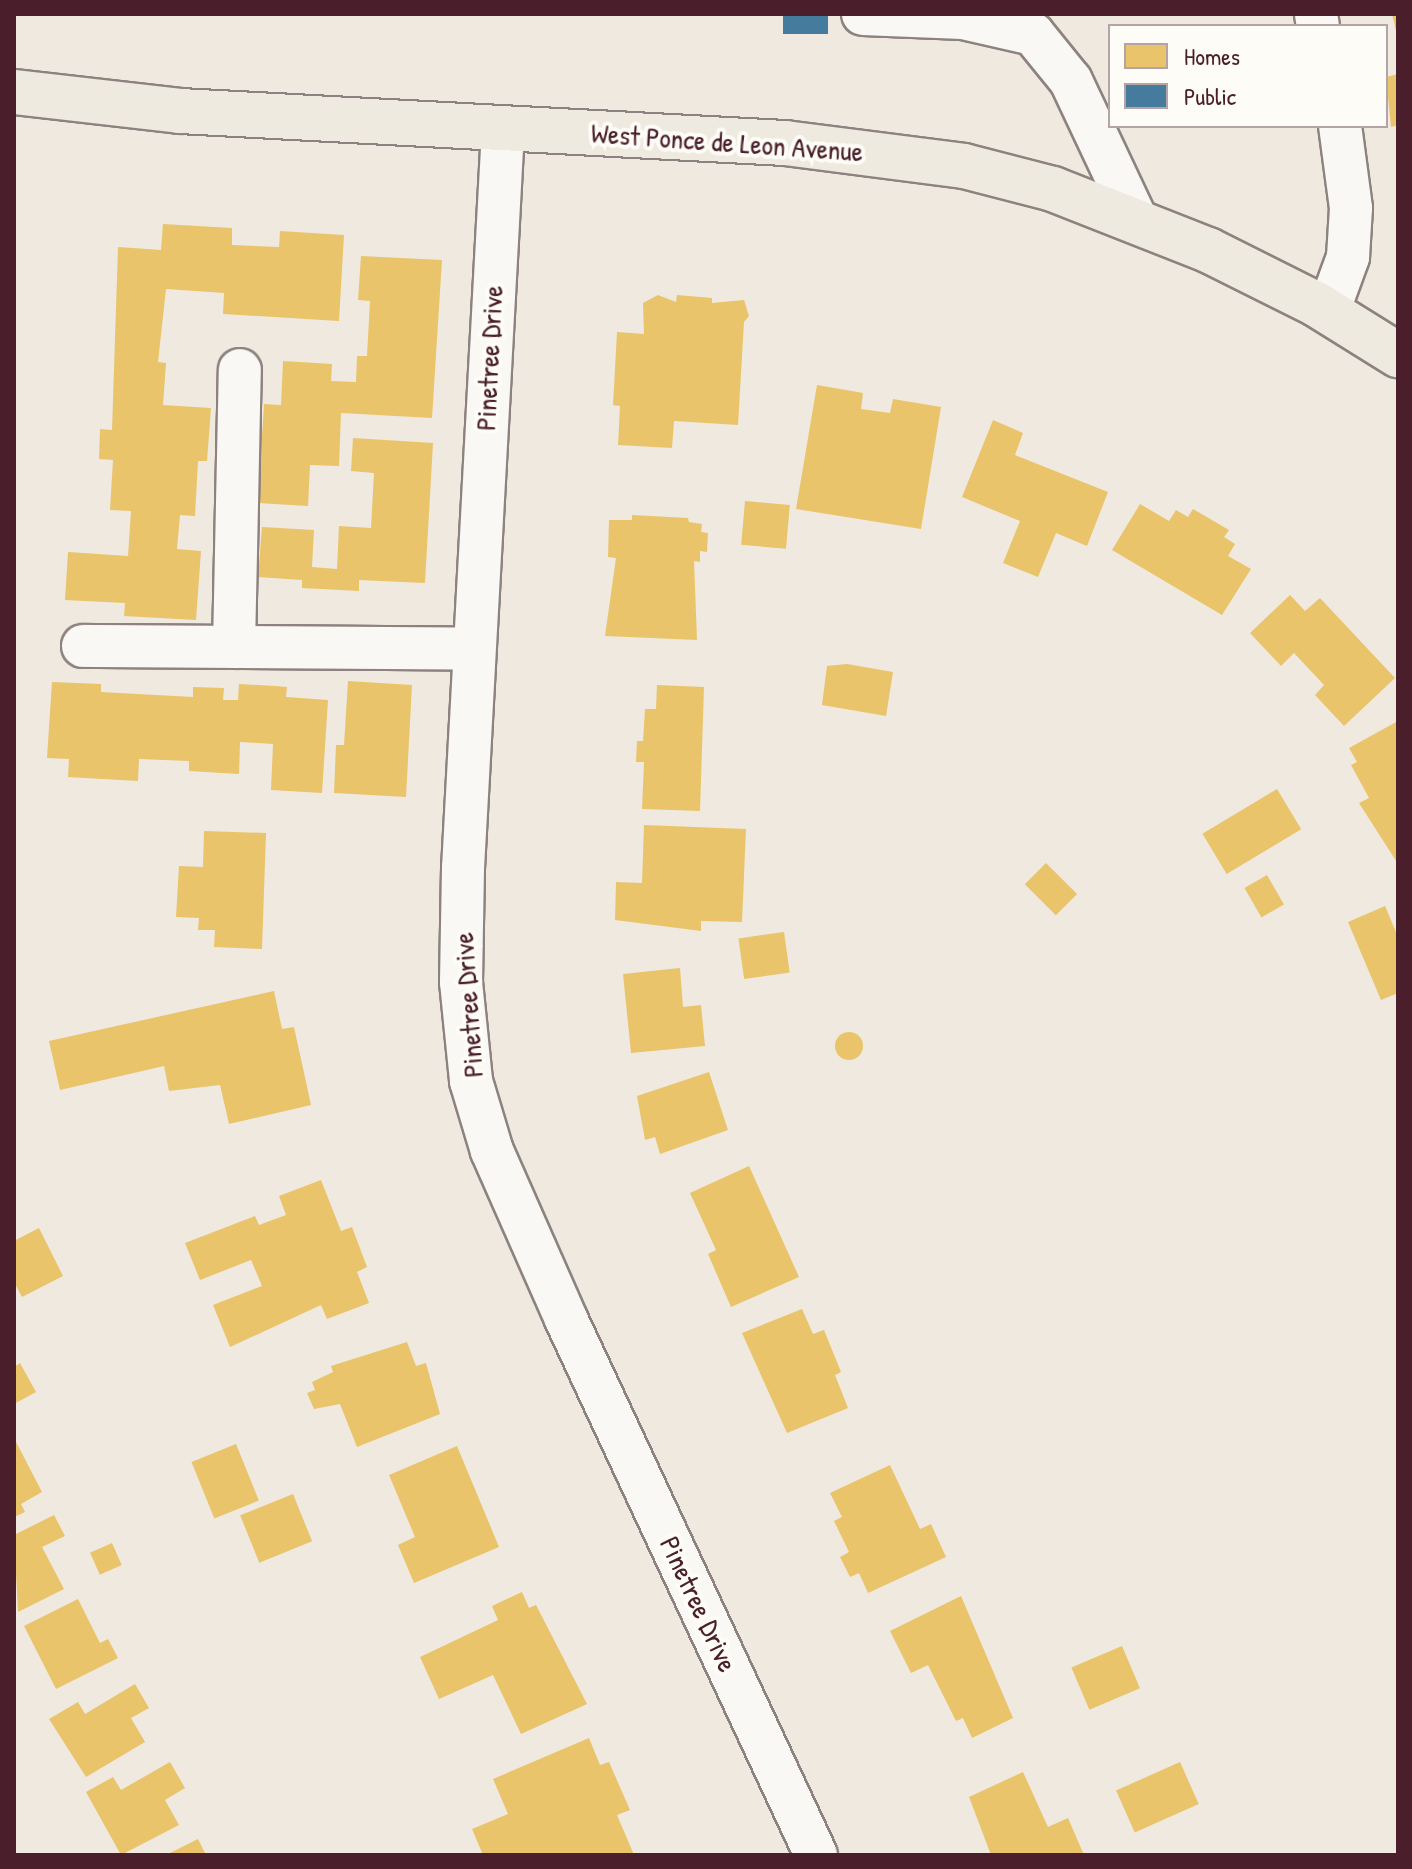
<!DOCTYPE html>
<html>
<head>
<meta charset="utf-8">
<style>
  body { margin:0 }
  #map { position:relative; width:1412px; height:1869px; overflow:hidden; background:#efe9df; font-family:"Patrick Hand",sans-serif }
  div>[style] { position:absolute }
  .homes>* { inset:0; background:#e9c46a; transform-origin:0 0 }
  .round { border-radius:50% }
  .public>* { inset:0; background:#457b9d; transform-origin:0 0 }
  .roads { filter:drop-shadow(2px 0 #8d827f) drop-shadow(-2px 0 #8d827f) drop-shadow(0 2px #8d827f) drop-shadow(0 -2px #8d827f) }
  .minor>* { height:42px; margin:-21px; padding:0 21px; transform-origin:21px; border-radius:21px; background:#f9f8f5 }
  .major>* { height:44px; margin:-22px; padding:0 22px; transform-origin:22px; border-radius:22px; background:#efeadf }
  span { translate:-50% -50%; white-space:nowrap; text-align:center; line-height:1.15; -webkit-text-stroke:8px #fdfcf7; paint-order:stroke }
  .street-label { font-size:28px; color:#4a1f2b }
  .frame { position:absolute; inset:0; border:16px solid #4a1f2b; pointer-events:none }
  .legend { position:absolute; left:1108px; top:24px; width:280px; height:104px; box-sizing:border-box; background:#fdfcf7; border:2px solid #b5a4a5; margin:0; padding:10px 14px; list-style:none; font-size:24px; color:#4a1f2b }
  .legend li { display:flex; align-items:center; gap:16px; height:40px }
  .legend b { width:40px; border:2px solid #b5a4a5 }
</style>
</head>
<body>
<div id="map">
  <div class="homes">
    <div style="clip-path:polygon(1392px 14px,1398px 14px,1398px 34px,1397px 35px)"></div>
    <div style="clip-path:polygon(1398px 74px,1398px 125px,1391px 127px,1386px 77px)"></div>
    <div style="clip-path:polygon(163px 224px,232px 228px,232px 245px,279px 247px,280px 231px,344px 235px,339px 321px,223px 314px,224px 293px,166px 289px,158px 362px,166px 363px,163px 405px,211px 408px,207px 461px,198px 461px,195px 516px,180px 515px,177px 549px,201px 551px,196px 620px,124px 616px,125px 603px,65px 600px,68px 552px,128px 556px,131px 511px,110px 510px,113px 460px,99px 459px,100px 429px,112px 430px,118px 247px,161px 250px)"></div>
    <div style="clip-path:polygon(361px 256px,442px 260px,432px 418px,341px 413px,339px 466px,310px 465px,308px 506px,258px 503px,264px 404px,281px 405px,283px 361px,332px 364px,331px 381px,356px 382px,357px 356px,367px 356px,370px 301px,358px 300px)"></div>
    <div style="clip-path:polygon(658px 295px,676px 302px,677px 295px,712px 298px,712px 303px,744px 300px,749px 316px,744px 322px,738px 425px,674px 421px,672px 448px,618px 445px,620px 406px,613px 405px,617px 332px,644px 334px,643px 303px)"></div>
    <div style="clip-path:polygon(817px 385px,863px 393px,861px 409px,890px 413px,893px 399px,941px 407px,921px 529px,796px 509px)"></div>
    <div style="clip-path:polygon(993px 420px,1023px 433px,1015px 455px,1108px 492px,1087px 546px,1056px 533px,1038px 577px,1003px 563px,1020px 521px,962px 497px)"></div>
    <div style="clip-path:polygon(353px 438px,433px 443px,425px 583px,359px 580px,359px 591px,302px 588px,302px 580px,258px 577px,262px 527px,314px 530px,312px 567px,337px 569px,339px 526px,371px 528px,374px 473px,351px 471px)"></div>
    <div style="left:745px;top:501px;width:45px;height:44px;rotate:5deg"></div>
    <div style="clip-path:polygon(1140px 504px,1169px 521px,1176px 510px,1188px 517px,1193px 509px,1229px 530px,1224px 537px,1235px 544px,1228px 556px,1251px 569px,1222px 615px,1112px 550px)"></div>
    <div style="clip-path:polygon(632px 515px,688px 518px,689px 522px,702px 524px,701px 532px,708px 533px,707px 552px,700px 551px,700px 562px,694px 561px,697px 640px,605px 636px,616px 558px,608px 557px,609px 520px,632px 520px)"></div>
    <div style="clip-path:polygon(1290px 595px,1305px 611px,1320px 598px,1395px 678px,1344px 726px,1315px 695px,1324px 685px,1294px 653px,1281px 666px,1250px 633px)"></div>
    <div style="clip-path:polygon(847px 664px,893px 672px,886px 716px,822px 705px,827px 666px)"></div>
    <div style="clip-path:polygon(348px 681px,412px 685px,406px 797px,334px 793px,336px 745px,344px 745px)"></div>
    <div style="clip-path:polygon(52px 682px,101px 684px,101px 692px,193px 697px,193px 687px,224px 688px,223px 700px,238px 700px,239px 684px,275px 686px,287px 687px,286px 697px,328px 700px,322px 793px,271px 790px,273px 744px,240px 742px,239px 774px,189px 771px,189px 761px,139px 759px,138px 781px,68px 777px,69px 759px,47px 758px)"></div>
    <div style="clip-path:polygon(657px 685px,704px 687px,700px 811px,642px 809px,644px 762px,636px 762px,637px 741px,643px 741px,645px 709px,656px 709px)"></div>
    <div style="clip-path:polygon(1398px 721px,1398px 864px,1359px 803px,1369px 798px,1351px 765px,1357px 762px,1349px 748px)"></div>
    <div style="left:1277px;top:789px;width:47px;height:87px;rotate:59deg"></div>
    <div style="clip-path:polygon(644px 825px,746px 829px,742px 922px,701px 921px,701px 931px,615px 920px,616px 882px,642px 883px)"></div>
    <div style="clip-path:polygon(204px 831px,266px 833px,262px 949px,214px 947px,215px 930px,198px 930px,199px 918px,176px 917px,179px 866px,203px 867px)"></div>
    <div style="left:1046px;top:863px;width:44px;height:30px;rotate:45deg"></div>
    <div style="left:1267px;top:875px;width:34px;height:26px;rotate:60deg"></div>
    <div style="clip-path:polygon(1385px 906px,1398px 937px,1398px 993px,1381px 1000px,1348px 922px)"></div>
    <div style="left:784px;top:932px;width:41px;height:46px;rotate:82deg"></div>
    <div style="clip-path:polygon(680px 968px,683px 1007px,701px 1005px,705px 1046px,631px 1053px,623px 974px)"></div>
    <div style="clip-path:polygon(274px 991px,282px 1029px,294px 1027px,311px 1105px,229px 1124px,220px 1085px,169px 1091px,164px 1066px,60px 1090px,49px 1041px)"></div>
    <div class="round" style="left:835px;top:1032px;width:28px;height:28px"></div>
    <div style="clip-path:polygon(709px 1072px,728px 1130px,660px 1154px,655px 1137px,645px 1140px,637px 1096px)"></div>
    <div style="clip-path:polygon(749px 1166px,799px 1277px,731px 1307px,708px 1254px,716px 1250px,690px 1193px)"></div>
    <div style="clip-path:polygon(321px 1180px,341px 1231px,352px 1227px,367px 1267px,357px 1272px,369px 1303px,327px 1319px,321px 1305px,230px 1347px,213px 1305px,262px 1286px,251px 1260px,200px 1280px,185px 1243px,255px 1216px,259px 1225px,286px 1215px,279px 1196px)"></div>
    <div style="clip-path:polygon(39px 1228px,63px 1276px,22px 1297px,14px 1282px,14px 1241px)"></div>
    <div style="clip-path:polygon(802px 1309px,813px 1334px,824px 1330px,841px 1372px,835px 1375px,848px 1408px,787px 1433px,742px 1333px)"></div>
    <div style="clip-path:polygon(407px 1342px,416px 1366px,426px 1363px,440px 1414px,357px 1447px,340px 1404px,314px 1409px,307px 1393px,315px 1390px,312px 1382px,333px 1372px,331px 1366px)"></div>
    <div style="clip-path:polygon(20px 1363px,36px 1392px,14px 1404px,14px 1367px)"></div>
    <div style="clip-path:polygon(14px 1438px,42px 1492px,21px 1504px,25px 1512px,14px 1517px)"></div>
    <div style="left:236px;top:1444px;width:61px;height:48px;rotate:68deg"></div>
    <div style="clip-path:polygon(457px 1446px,499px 1547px,414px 1583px,398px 1545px,415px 1537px,389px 1475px)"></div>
    <div style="clip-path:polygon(890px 1465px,920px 1529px,931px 1524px,946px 1557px,868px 1593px,859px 1573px,850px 1577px,840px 1557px,849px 1552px,834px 1521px,842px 1517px,830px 1493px)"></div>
    <div style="left:293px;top:1494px;width:51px;height:57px;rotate:68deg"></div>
    <div style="clip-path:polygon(54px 1515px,65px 1536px,42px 1547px,64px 1589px,18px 1612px,14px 1535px)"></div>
    <div style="left:112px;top:1543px;width:24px;height:24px;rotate:66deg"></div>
    <div style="clip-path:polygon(522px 1592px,529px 1608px,536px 1605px,587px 1704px,521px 1734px,493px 1675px,439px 1699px,420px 1657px,498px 1620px,492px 1606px)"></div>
    <div style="clip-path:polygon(961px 1596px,1013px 1718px,972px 1738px,963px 1718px,956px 1721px,928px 1665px,911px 1673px,890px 1631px)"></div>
    <div style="clip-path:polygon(78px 1599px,100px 1643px,108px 1639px,118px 1658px,56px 1689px,24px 1626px)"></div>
    <div style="left:1122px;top:1646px;width:46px;height:55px;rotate:67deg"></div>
    <div style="clip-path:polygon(135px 1684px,149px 1708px,131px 1718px,145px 1742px,86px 1777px,49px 1719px,78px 1702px,85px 1714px)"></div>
    <div style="clip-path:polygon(589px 1738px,600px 1765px,609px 1762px,630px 1810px,617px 1815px,634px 1855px,483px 1855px,472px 1829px,508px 1814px,493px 1779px)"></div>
    <div style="clip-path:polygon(170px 1762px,185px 1788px,165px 1800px,179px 1825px,121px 1855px,86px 1792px,113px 1777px,121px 1790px)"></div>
    <div style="left:1180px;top:1762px;width:46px;height:70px;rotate:66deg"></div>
    <div style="clip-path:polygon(1023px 1772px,1048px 1827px,1068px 1818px,1084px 1855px,991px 1855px,969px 1797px)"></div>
    <div style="clip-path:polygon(198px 1839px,206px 1855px,166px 1855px)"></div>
  </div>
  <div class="public">
    <div style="left:783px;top:14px;width:45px;height:20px"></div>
  </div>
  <div class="roads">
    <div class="minor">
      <div style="left:863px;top:14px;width:100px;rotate:2.3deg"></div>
      <div style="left:963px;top:18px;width:72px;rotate:12.9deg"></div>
      <div style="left:1033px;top:34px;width:60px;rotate:51deg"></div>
      <div style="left:1071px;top:81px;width:155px;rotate:64.8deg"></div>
      <div style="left:1316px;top:14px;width:12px;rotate:81deg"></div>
      <div style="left:503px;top:130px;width:739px;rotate:93.1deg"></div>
      <div style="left:463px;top:868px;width:114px;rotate:91deg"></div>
      <div style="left:461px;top:982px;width:100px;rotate:84.2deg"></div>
      <div style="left:471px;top:1081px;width:73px;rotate:73.3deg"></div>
      <div style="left:492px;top:1151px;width:184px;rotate:66.2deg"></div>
      <div style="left:566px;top:1319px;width:591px;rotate:64.99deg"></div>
      <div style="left:1328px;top:312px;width:59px;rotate:-70deg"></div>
      <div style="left:1348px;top:257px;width:49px;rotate:-86.5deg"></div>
      <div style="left:1351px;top:208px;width:83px;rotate:-97.6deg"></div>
      <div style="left:83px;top:646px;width:390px;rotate:0.4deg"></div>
      <div style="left:234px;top:647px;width:277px;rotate:-88.8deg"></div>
    </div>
    <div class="major">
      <div style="left:14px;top:92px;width:167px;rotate:6.5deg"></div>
      <div style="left:180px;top:111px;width:606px;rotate:3.03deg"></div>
      <div style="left:785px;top:143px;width:180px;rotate:7.3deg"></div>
      <div style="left:964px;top:166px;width:92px;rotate:14.5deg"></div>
      <div style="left:1053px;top:189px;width:167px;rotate:21.5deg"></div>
      <div style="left:1208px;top:250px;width:121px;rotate:26.6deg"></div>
      <div style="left:1316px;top:304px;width:97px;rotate:31.9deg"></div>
    </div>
  </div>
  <div class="street-label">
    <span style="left:727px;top:142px;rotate:4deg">West Ponce de Leon Avenue</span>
    <span style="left:489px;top:358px;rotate:-87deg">Pinetree Drive</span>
    <span style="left:468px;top:1005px;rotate:-94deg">Pinetree Drive</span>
    <span style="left:699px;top:1604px;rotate:65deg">Pinetree Drive</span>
  </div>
  <div class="frame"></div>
  <ul class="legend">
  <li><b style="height:22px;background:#e9c46a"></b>Homes</li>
  <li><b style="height:22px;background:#457b9d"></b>Public</li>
  </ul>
</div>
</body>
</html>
